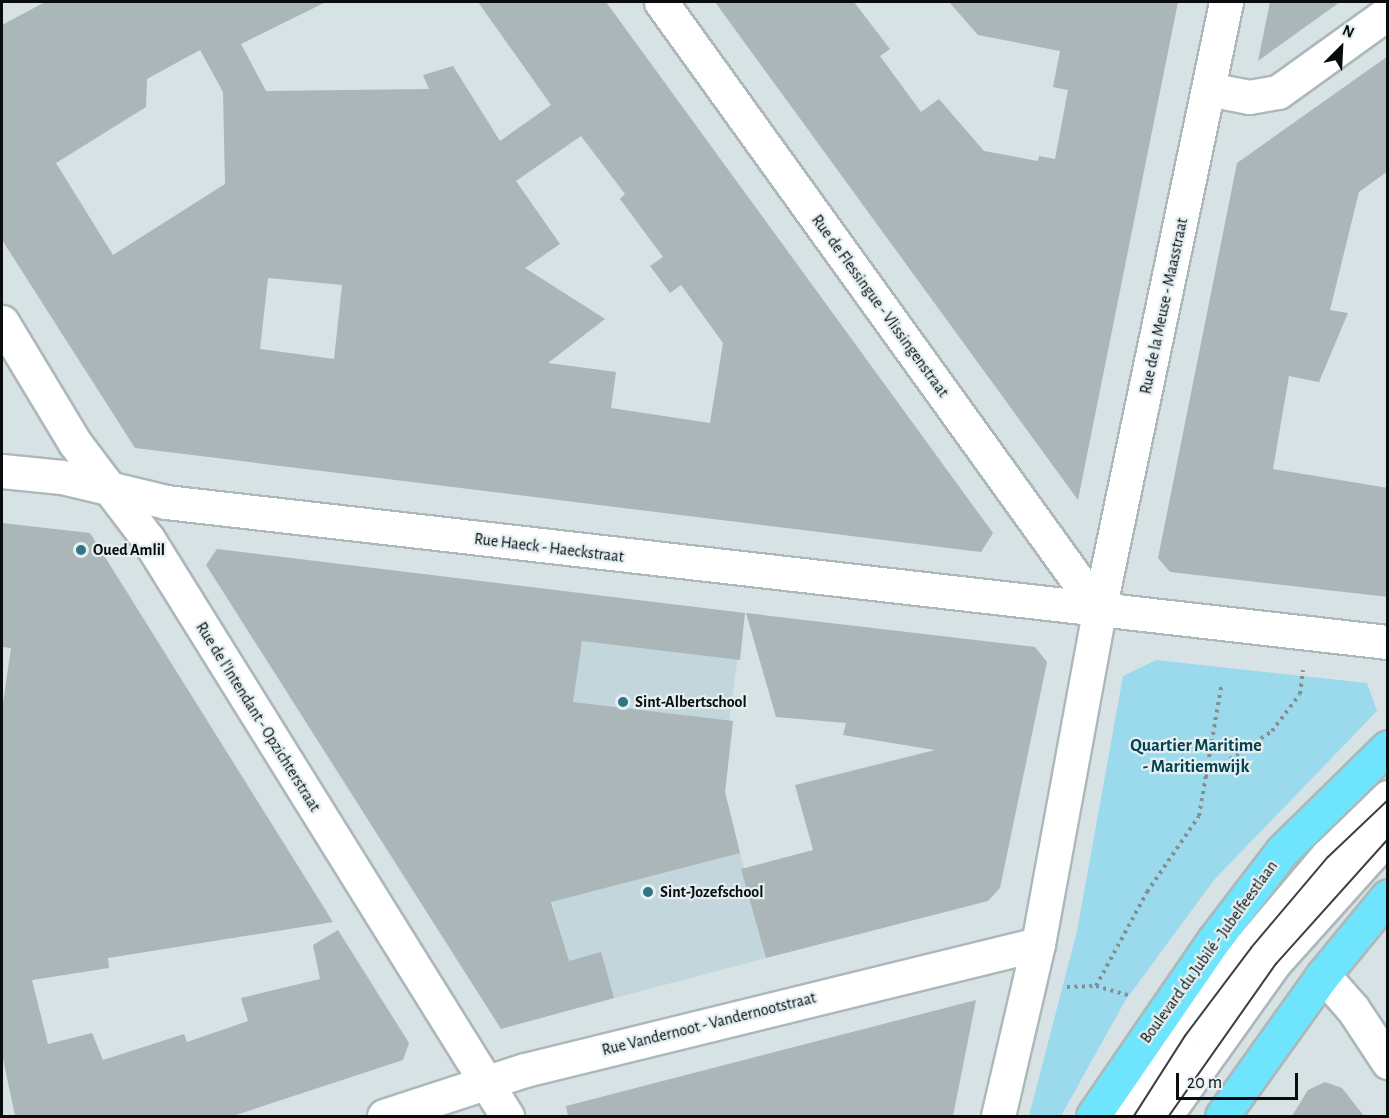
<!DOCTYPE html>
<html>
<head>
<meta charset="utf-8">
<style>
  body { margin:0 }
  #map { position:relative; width:1389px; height:1118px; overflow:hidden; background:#d7e2e5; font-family:"Alegreya Sans",sans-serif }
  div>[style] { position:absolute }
  .built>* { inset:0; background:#c2d6dc }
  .green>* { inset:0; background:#9bdaed }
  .building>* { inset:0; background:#abb6b9 }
  .path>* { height:4px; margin-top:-2px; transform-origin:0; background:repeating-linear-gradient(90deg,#868e90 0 3px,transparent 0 7.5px) }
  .roads { filter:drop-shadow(2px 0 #adb8bb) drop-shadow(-2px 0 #adb8bb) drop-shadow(0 2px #adb8bb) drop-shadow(0 -2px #adb8bb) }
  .minor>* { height:33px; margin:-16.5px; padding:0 16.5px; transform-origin:16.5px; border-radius:16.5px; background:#fff }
  .major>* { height:33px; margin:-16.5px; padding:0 16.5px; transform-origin:16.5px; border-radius:16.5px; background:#6ee5fc }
  .tram>* { height:1.5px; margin:-0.75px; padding:0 0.75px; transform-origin:0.75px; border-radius:0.75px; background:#3c4143 }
  .dots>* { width:16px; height:16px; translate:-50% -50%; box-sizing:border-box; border:3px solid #e4eff2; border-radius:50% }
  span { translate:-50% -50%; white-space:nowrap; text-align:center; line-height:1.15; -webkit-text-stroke:4.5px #e4eff2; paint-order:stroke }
  .street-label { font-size:16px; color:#090d0e }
  .poi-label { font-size:16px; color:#090d0e; font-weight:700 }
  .left { translate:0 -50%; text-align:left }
  .neighbourhood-label { font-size:18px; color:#06414f; font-weight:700 }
  .frame { position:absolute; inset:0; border:3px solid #090d0e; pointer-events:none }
  .north { position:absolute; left:1311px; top:18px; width:60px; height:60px; -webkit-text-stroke:4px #e4eff2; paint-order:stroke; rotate:24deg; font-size:16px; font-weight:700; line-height:24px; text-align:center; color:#090d0e }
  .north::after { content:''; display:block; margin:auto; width:21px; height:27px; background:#090d0e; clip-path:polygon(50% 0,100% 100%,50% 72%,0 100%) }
  .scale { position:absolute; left:1176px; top:1073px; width:122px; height:27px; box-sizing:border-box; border:3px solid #090d0e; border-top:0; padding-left:8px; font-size:18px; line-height:21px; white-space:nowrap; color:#090d0e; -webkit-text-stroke:4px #e4eff2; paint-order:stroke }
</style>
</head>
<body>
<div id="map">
  <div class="built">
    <div style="clip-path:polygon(552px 591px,744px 613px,729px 720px,733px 721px,725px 792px,766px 958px,581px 1007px,537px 847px)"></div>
  </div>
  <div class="green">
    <div style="clip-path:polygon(1156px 660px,1367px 683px,1377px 711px,1214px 880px,1125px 1001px,1061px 1116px,1029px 1116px,1077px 931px,1123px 676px)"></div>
  </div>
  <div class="building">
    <div style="clip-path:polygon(evenodd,45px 2px,326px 2px,241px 44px,266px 91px,429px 89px,423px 75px,453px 66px,500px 141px,551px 105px,478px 2px,606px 2px,993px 533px,981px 552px,135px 448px,2px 240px,2px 25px,45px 2px,200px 50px,223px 92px,225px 184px,113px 255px,56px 163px,146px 107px,147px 79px,200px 50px,45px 2px,581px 136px,625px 194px,620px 199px,663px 257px,650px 266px,670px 293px,681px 285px,723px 343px,710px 423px,611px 408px,616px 372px,548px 363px,605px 319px,525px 268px,560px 244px,516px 181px,581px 136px,45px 2px,268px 278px,342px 285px,334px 359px,260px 349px,268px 278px)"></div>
    <div style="clip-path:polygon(715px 2px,854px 2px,890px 49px,880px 56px,921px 112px,939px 99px,984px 151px,1038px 161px,1039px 156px,1055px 159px,1068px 90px,1053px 87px,1060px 51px,978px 35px,949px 2px,1178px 2px,1078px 500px)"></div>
    <div style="clip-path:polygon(1270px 2px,1340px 2px,1258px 61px)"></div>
    <div style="clip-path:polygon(1388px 56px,1388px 171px,1359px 192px,1330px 310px,1348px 313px,1319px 382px,1289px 376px,1273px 469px,1388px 488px,1388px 597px,1170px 572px,1158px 558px,1237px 163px)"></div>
    <div style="clip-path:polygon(2px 523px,90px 533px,333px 922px,108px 958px,109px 968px,32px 980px,48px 1044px,92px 1033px,103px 1060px,184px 1034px,187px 1042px,248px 1021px,241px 998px,320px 979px,313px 945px,338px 930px,409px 1043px,403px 1060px,233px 1116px,15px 1116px,2px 1054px,2px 710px,11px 648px,2px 647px)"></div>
    <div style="clip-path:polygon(217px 549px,745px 613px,740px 660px,582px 641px,573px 702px,733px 721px,725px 792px,740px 853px,551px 902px,569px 961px,601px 952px,614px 998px,501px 1029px,206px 565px)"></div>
    <div style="clip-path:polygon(746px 613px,1035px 647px,1047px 662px,1000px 888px,988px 901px,766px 958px,741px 869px,813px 850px,795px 785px,935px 750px,843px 735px,846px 723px,776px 717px)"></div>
    <div style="clip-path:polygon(976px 1000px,953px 1116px,568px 1116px,566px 1106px)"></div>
    <div style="clip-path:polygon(1325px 1082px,1342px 1088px,1364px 1116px,1292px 1116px,1308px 1090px)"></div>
  </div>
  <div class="path">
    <div style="left:1205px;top:776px;width:81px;rotate:-33.9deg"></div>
    <div style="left:1272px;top:731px;width:46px;rotate:-52.9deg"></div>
    <div style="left:1300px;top:694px;width:24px;rotate:-83deg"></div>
    <div style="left:1096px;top:986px;width:107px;rotate:-61.5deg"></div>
    <div style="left:1147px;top:892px;width:92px;rotate:-55.6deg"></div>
    <div style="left:1199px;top:816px;width:131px;rotate:-80.3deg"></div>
    <div style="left:1067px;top:987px;width:29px;rotate:-2deg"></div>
    <div style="left:1096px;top:986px;width:35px;rotate:16deg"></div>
  </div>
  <div class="roads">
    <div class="minor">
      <div style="left:661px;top:2px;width:749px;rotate:54.23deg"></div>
      <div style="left:1208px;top:89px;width:42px;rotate:11deg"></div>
      <div style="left:1249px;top:97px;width:29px;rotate:-10deg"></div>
      <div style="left:1278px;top:92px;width:135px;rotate:-35.7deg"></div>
      <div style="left:2px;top:322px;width:141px;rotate:58.9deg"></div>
      <div style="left:75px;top:443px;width:121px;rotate:52.8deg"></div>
      <div style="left:148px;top:539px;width:680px;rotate:58.11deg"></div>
      <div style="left:2px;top:471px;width:60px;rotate:5.7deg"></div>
      <div style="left:62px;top:477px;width:107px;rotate:13.5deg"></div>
      <div style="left:166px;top:502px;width:1230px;rotate:6.54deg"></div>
      <div style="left:1323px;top:975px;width:45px;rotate:48.6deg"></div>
      <div style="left:1353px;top:1009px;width:64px;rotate:56.6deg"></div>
      <div style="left:384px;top:1116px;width:148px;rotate:-18.1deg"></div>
      <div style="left:525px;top:1070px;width:528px;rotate:-13.8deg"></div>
      <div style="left:998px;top:1116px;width:177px;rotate:-76.9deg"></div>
      <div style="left:1038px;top:944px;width:340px;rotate:-79.6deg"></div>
      <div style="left:1099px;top:610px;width:621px;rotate:-78.2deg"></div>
      <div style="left:1130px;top:1116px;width:98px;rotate:-57.1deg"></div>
      <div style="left:1183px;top:1034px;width:110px;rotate:-52.4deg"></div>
      <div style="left:1250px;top:947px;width:119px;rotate:-49.8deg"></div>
      <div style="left:1327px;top:856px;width:85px;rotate:-44deg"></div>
      <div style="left:1165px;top:1116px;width:188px;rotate:-54.5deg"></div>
      <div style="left:1274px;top:963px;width:171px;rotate:-48.1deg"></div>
    </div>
    <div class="major">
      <div style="left:1093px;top:1116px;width:214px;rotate:-55.5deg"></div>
      <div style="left:1214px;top:940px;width:112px;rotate:-52.6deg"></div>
      <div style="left:1282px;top:851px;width:148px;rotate:-44.5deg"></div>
      <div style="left:1222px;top:1116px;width:173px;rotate:-54.4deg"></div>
      <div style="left:1323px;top:975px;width:102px;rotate:-50.6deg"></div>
    </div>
  </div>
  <div class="tram">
    <div style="left:1134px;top:1116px;width:95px;rotate:-57.5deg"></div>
    <div style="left:1185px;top:1036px;width:110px;rotate:-53.1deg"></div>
    <div style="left:1251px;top:948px;width:119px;rotate:-49.8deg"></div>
    <div style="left:1328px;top:857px;width:83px;rotate:-43.5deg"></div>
    <div style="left:1169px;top:1116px;width:186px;rotate:-54.9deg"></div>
    <div style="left:1276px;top:964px;width:168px;rotate:-48.1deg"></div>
  </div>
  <div class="dots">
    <div style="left:81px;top:550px;background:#327486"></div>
    <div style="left:623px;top:702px;background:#327486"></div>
    <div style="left:648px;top:892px;background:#327486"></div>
  </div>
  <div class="street-label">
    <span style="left:880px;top:306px;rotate:54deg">Rue de Flessingue - Vlissingenstraat</span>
    <span style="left:1164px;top:306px;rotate:-78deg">Rue de la Meuse - Maasstraat</span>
    <span style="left:549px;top:548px;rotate:7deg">Rue Haeck - Haeckstraat</span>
    <span style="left:258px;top:717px;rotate:58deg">Rue de l'Intendant - Opzichterstraat</span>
    <span style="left:1209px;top:952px;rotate:-54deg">Boulevard du Jubilé - Jubelfeestlaan</span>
    <span style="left:709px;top:1024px;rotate:-14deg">Rue Vandernoot - Vandernootstraat</span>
  </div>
  <div class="poi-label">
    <span class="left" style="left:93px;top:550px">Oued Amlil</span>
    <span class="left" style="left:635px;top:702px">Sint-Albertschool</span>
    <span class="left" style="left:660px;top:892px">Sint-Jozefschool</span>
  </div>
  <div class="neighbourhood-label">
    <span style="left:1196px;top:757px">Quartier Maritime<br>- Maritiemwijk</span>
  </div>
  <div class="frame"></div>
  <div class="north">N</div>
  <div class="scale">20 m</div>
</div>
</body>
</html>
